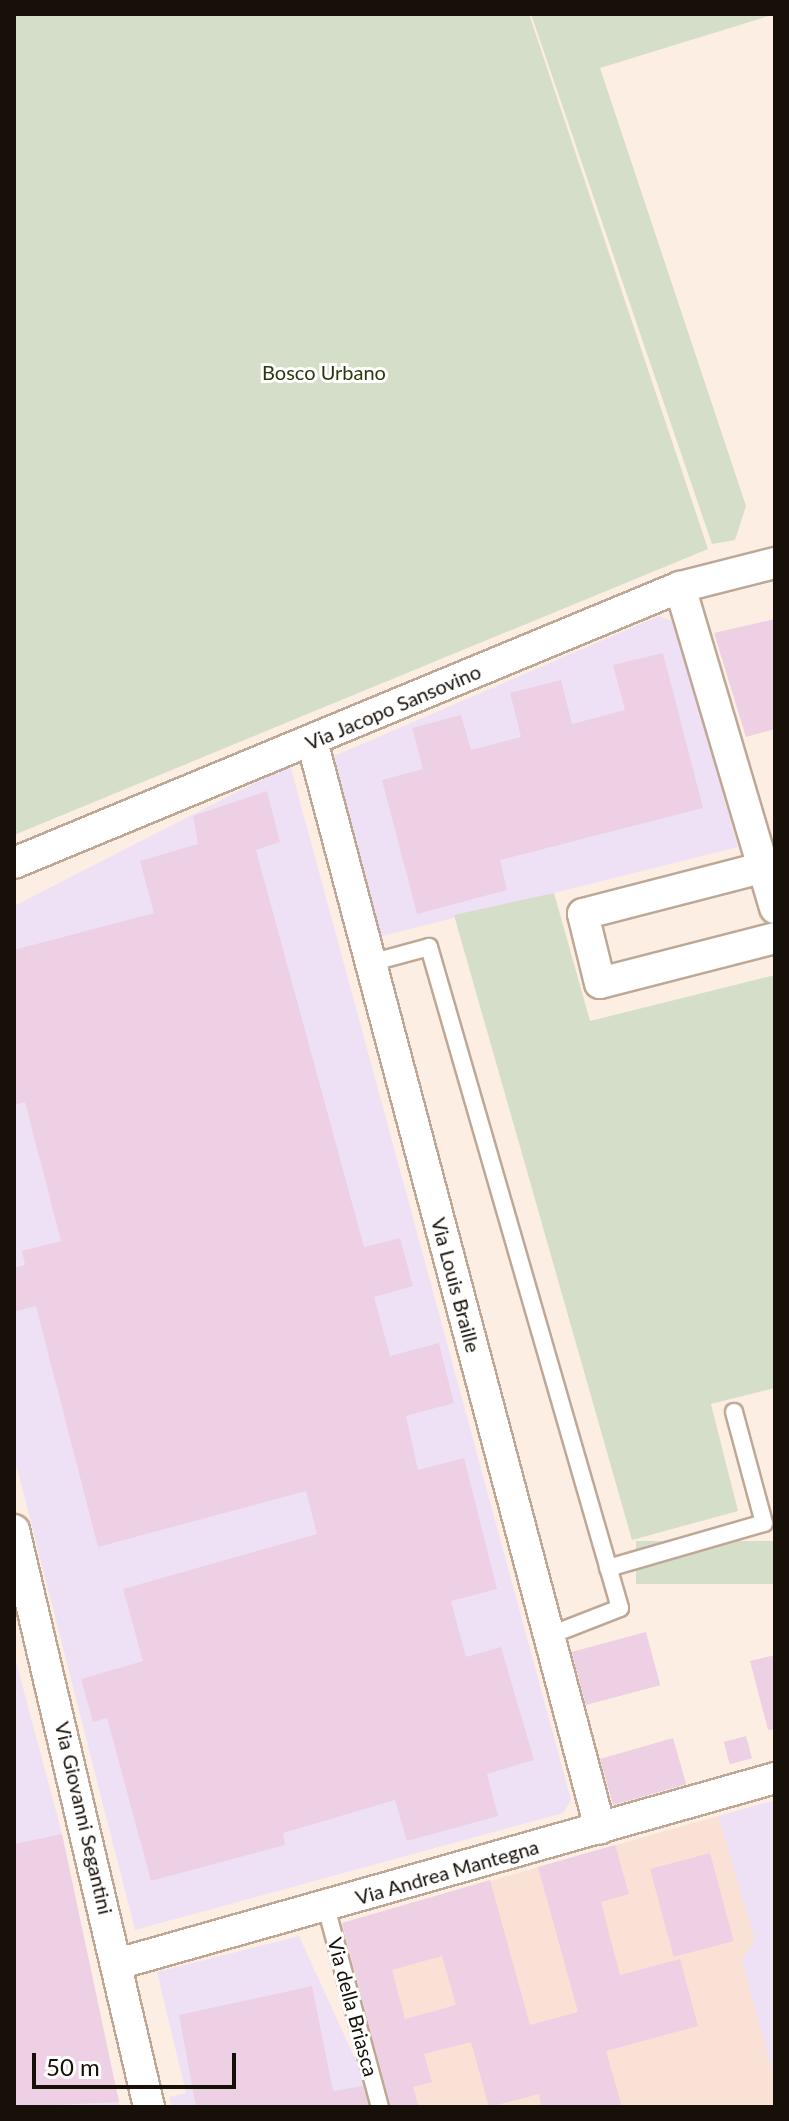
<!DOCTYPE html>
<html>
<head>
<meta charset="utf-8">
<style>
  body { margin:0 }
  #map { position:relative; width:789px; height:2121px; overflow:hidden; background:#fceee2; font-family:Lato,sans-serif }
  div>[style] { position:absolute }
  .commercial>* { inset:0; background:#f9e1d6 }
  .industrial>* { inset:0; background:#eee1f5 }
  .green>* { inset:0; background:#d5dec9; transform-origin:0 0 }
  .building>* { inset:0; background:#edd0e4; transform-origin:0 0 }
  .roads { filter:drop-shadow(2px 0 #bea895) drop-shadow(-2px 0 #bea895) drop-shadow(0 2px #bea895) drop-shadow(0 -2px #bea895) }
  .service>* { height:16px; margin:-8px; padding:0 8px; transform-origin:8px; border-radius:8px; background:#fff }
  .minor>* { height:30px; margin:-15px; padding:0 15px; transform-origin:15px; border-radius:15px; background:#fff }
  span { translate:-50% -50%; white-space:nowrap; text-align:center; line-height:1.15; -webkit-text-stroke:6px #fff; paint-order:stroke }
  .park-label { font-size:20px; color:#2a3909 }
  .street-label { font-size:20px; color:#171009 }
  .frame { position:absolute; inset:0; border:16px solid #171009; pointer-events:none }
  .scale { position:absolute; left:32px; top:2053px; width:204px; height:36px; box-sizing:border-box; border:4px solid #171009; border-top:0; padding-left:10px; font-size:24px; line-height:28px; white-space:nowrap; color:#171009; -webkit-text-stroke:6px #fff; paint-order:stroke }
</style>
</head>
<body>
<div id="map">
  <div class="commercial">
    <div style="clip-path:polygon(718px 1816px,755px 1939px,742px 1962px,775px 2080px,775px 2107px,390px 2107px,339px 1924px)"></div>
  </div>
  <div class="industrial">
    <div style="clip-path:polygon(659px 616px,676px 623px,738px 847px,378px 937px,332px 757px)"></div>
    <div style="clip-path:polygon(290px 765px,571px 1800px,563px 1813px,135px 1930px,14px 1456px,14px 906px)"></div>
    <div style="clip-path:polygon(14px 1654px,62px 1834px,120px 2107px,14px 2107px)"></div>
    <div style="clip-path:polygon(775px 1800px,775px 2080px,742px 1962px,755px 1939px,718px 1816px)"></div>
    <div style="clip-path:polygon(299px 1936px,357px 2063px,370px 2107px,172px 2107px,169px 2097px,186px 2093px,157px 1972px)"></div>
  </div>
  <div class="green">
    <div style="clip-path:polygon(14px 14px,529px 14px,708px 549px,14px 835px)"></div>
    <div style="clip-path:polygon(531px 14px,775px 14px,600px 68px,746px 506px,735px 540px,712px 544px)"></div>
    <div style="clip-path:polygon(554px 893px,590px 1021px,775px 975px,775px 1388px,711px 1404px,738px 1511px,632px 1540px,454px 915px)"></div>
    <div style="left:775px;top:1541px;width:43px;height:139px;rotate:90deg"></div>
  </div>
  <div class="building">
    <div style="clip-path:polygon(775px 619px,775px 729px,746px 737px,714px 633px)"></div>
    <div style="clip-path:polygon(663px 653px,703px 808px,500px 860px,507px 890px,417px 914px,382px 780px,423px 769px,412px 728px,461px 715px,471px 750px,521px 737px,510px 693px,561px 680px,572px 724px,625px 710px,613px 665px)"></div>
    <div style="clip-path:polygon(267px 791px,280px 842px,256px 850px,364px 1247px,400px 1238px,413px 1286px,374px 1297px,390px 1356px,439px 1343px,454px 1403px,406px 1416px,418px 1470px,464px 1458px,497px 1589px,451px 1601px,466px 1657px,501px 1647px,534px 1760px,487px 1774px,498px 1816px,407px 1841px,395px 1800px,283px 1833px,285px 1845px,151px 1881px,107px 1718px,93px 1722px,81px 1679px,143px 1661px,123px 1589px,317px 1534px,306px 1491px,98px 1547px,36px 1306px,14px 1312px,14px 1268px,25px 1265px,22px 1251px,61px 1241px,25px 1102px,14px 1105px,14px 950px,154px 913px,140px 861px,198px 844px,193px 816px)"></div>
    <div style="left:646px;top:1632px;width:55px;height:77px;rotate:75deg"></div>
    <div style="clip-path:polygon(775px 1655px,775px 1729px,768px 1730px,750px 1661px)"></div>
    <div style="left:746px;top:1736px;width:23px;height:23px;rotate:75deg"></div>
    <div style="left:673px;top:1738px;width:48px;height:76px;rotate:74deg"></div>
    <div style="clip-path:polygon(62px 1834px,119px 2102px,14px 2107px,14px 1844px)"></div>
    <div style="clip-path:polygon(evenodd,615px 1845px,629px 1894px,601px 1902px,620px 1975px,680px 1959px,698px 2026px,606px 2051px,622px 2107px,541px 2107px,539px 2094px,489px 2107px,471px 2042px,424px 2054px,432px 2082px,413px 2087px,419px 2107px,391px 2107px,342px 1923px,490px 1880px,530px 2025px,578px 2012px,538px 1867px,615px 1845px,442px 1956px,456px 2005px,405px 2019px,392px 1970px,442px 1956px)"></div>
    <div style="left:710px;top:1853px;width:91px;height:62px;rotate:75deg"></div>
    <div style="clip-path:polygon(312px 1986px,333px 2091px,363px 2086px,369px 2107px,196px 2107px,179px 2015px)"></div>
  </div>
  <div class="roads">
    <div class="service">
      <div style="left:370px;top:963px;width:61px;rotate:-15.2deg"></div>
      <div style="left:429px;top:947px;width:688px;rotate:73.88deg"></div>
      <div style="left:620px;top:1608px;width:77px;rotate:158.7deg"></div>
      <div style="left:608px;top:1568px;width:162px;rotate:-16.1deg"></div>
      <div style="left:764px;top:1523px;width:115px;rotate:-105.1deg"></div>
      <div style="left:326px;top:1907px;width:207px;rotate:74.9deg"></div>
    </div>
    <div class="minor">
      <div style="left:680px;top:587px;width:335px;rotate:73.5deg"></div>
      <div style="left:312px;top:741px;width:1125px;rotate:75.16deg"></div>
      <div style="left:14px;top:863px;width:721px;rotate:-22.51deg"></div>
      <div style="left:680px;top:587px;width:98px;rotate:-14.2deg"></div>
      <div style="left:765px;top:867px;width:188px;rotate:165.5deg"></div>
      <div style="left:583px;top:914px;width:71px;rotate:76.2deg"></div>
      <div style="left:600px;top:983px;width:181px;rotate:-14.4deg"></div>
      <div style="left:14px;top:1530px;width:593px;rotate:76.83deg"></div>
      <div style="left:117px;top:1964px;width:684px;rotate:-15.78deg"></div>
    </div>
  </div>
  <div class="park-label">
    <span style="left:324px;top:372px">Bosco Urbano</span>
  </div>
  <div class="street-label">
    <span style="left:393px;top:707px;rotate:-23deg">Via Jacopo Sansovino</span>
    <span style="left:456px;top:1285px;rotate:75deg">Via Louis Braille</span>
    <span style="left:84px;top:1818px;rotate:77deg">Via Giovanni Segantini</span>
    <span style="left:447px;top:1872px;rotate:-16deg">Via Andrea Mantegna</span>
    <span style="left:353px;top:2007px;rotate:75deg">Via della Briasca</span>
  </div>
  <div class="frame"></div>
  <div class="scale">50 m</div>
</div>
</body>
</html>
